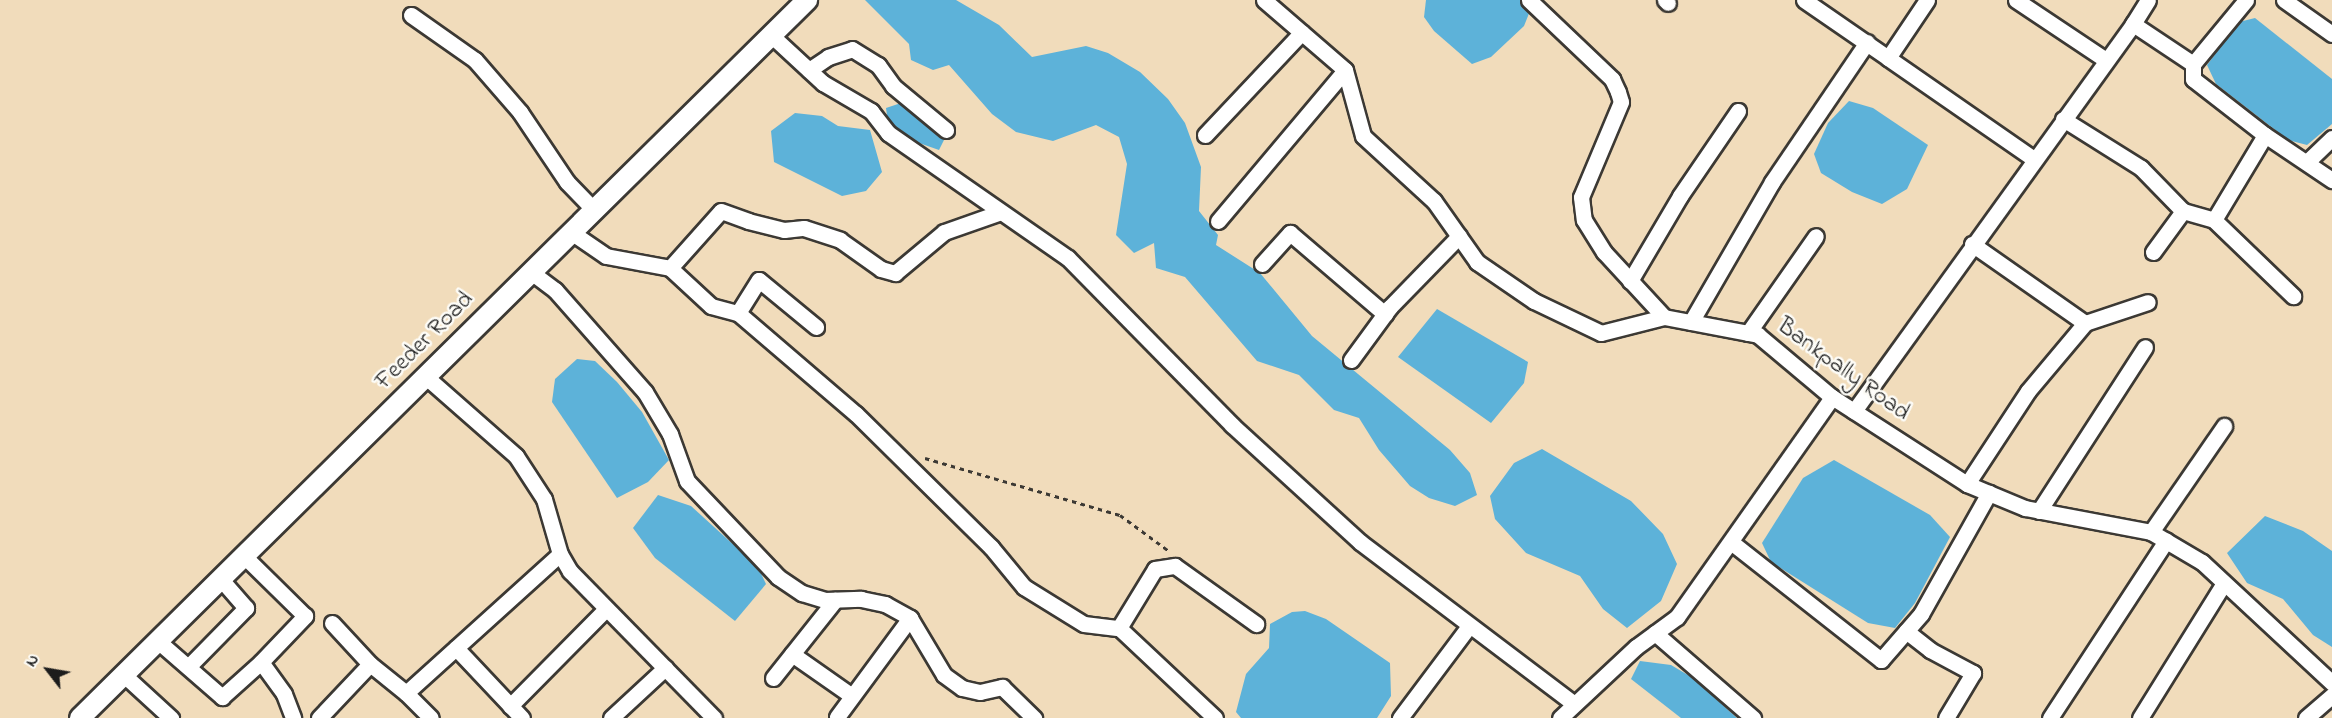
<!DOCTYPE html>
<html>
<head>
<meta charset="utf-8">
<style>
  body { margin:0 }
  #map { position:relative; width:2332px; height:718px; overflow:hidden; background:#f1dcbb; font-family:"Indie Flower",sans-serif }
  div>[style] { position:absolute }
  .water>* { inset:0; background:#5db2d9 }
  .path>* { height:3px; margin-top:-1.5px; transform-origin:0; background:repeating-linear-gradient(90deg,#3c3934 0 4.5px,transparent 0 9px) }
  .roads { filter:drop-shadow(2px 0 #3c3934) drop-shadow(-2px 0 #3c3934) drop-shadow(0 2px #3c3934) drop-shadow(0 -2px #3c3934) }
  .minor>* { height:15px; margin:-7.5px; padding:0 7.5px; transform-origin:7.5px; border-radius:7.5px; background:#fff }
  .tertiary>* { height:20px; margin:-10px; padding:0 10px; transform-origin:10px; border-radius:10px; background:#fff }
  span { translate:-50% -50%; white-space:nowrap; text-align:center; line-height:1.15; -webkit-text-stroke:5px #fdfcf7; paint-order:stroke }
  .street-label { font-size:24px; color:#1c1c1c }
  .north { position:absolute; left:18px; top:640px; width:60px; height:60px; -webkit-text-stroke:4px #fdfcf7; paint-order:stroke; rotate:301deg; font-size:16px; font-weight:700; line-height:24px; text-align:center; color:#1c1c1c }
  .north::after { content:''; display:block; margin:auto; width:21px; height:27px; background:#1c1c1c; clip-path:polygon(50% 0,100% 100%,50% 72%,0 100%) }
</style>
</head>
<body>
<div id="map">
  <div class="water">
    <div style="clip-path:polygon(865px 0,956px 0,999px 25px,1032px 57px,1086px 46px,1108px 53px,1140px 72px,1168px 99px,1185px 123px,1201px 167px,1199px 211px,1218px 235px,1216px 245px,1260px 273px,1312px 336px,1450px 450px,1470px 473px,1477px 495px,1455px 506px,1429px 498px,1410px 486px,1379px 450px,1359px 418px,1334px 410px,1299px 375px,1257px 361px,1185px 277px,1156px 268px,1154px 243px,1134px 253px,1116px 235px,1127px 164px,1119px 137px,1096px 125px,1053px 141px,1016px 132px,992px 114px,949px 65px,933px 70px,911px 60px,909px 44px)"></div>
    <div style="clip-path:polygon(1426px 0,1521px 0,1530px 11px,1524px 26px,1491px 57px,1472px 64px,1434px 31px,1424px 17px)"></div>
    <div style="clip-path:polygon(2255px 18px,2332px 79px,2332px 124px,2307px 145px,2288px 140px,2216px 84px,2207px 65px,2239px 22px)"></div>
    <div style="clip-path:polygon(1849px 101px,1873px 108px,1928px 145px,1907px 189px,1882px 204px,1852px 192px,1821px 173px,1814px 154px,1828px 123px)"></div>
    <div style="clip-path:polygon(901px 103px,944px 140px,939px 150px,902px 137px,888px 123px,886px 108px)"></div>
    <div style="clip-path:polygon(795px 113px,822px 116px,838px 126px,870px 130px,882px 172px,866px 191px,842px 196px,774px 162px,771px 131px)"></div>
    <div style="clip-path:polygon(1437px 309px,1528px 362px,1524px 383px,1491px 423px,1398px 357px)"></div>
    <div style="clip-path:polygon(577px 359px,595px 361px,617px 382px,642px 412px,669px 460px,648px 482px,617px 498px,552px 402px,555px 379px)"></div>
    <div style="clip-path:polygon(1542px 449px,1631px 501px,1663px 534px,1677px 564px,1661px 601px,1627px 628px,1603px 609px,1580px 576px,1526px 553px,1495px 519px,1490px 496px,1514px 463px)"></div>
    <div style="clip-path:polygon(1834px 460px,1930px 515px,1950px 537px,1915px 603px,1895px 628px,1868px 623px,1771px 562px,1762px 543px,1803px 478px)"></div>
    <div style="clip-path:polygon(658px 495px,691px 506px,758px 567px,766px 584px,735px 621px,655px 558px,633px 528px)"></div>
    <div style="clip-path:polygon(2265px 516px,2303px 531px,2332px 551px,2332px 647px,2313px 635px,2283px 599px,2247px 583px,2227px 553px)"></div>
    <div style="clip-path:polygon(1305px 611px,1326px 619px,1390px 663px,1391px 696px,1377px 718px,1241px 718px,1236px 712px,1246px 674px,1269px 648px,1270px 624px,1292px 612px)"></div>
    <div style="clip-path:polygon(1640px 661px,1671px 665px,1693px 678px,1737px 718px,1681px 718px,1631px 679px)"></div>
  </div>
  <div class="path">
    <div style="left:925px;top:458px;width:203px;rotate:16.3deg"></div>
    <div style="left:1120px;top:515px;width:61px;rotate:36.3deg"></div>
  </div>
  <div class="roads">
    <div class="minor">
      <div style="left:1264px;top:0;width:107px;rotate:40.8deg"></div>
      <div style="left:1345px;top:70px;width:68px;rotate:74.7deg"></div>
      <div style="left:1363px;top:136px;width:96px;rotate:42.5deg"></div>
      <div style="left:1434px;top:201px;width:75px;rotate:54.8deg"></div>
      <div style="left:1477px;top:262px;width:69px;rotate:34.4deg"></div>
      <div style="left:1534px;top:301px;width:74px;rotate:25.5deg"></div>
      <div style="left:1601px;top:333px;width:65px;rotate:-14.3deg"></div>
      <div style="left:1664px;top:317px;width:96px;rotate:10.8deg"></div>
      <div style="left:1758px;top:335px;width:97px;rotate:40deg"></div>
      <div style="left:1832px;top:397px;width:161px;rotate:32.8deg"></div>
      <div style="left:1967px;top:484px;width:63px;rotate:22.5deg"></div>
      <div style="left:2025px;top:508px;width:128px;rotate:10.8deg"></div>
      <div style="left:2151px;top:532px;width:59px;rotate:30.5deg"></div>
      <div style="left:2202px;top:562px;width:178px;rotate:42.9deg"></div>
      <div style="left:1529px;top:0;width:115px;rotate:43.6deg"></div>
      <div style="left:1612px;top:79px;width:14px;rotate:65deg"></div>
      <div style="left:1618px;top:92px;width:10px;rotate:73deg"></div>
      <div style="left:1621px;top:102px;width:103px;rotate:112.8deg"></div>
      <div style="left:1581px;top:197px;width:23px;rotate:83deg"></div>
      <div style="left:1584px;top:220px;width:38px;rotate:58deg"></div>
      <div style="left:1604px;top:252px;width:88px;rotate:47.3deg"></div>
      <div style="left:1665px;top:0;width:4px;rotate:45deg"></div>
      <div style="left:1804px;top:0;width:102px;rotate:34.6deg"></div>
      <div style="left:1927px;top:0;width:70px;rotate:123.9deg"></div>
      <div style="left:1888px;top:58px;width:178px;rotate:34.7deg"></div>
      <div style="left:2016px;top:0;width:108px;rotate:33.7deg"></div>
      <div style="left:2246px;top:0;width:83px;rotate:129.6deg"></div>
      <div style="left:2193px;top:64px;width:15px;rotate:90deg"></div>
      <div style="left:2193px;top:79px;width:91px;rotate:37.9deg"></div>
      <div style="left:2265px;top:135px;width:81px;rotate:33.9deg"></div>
      <div style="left:2284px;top:0;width:59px;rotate:35.3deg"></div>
      <div style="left:411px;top:15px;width:78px;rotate:35.1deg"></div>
      <div style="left:475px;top:60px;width:69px;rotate:49.1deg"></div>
      <div style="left:520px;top:112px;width:84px;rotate:56.1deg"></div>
      <div style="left:567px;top:182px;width:39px;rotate:46deg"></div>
      <div style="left:2133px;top:24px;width:28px;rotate:-58deg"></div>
      <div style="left:771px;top:35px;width:71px;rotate:42.7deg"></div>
      <div style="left:823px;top:83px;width:56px;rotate:30.3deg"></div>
      <div style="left:871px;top:111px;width:28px;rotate:52deg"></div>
      <div style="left:888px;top:133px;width:219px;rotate:34.8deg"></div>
      <div style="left:1068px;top:258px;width:234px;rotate:45.5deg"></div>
      <div style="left:1232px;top:425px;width:173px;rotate:42.4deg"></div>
      <div style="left:1360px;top:542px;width:267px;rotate:37.1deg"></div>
      <div style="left:809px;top:70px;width:23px;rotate:-34deg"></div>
      <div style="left:828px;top:57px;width:25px;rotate:-18deg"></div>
      <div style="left:852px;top:49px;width:31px;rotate:32deg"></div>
      <div style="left:878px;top:65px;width:26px;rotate:54deg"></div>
      <div style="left:893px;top:86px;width:69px;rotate:39.7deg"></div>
      <div style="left:2063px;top:119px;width:92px;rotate:32.1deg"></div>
      <div style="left:2141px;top:168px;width:60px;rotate:45.7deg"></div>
      <div style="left:1205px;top:135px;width:141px;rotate:-46.7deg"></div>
      <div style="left:2308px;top:161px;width:33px;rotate:-44deg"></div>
      <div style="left:2214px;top:220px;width:99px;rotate:-59deg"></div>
      <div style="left:1218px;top:221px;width:197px;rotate:-49.9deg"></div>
      <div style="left:571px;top:232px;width:42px;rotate:34.4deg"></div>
      <div style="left:606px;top:256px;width:65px;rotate:10.6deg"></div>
      <div style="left:670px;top:268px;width:56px;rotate:42.8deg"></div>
      <div style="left:711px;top:306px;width:28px;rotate:15deg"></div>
      <div style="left:738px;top:313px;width:155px;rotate:40.6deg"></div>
      <div style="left:856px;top:414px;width:190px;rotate:44.6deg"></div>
      <div style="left:991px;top:547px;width:52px;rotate:50.5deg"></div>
      <div style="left:1024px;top:587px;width:70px;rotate:31.7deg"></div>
      <div style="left:1084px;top:624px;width:35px;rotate:7deg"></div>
      <div style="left:1972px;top:244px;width:138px;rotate:35deg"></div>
      <div style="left:2085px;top:323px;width:66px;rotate:-18.4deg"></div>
      <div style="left:2153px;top:252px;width:51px;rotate:-53.8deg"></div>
      <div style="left:2183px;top:211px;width:32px;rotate:16deg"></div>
      <div style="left:2214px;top:220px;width:110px;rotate:43.9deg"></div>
      <div style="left:1262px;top:264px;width:42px;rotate:-47.9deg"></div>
      <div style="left:1290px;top:233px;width:125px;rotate:40.5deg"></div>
      <div style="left:670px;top:268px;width:76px;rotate:-48.2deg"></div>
      <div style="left:721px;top:211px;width:29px;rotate:20deg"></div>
      <div style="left:748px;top:221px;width:37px;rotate:14deg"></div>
      <div style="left:784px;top:230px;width:20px;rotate:-6deg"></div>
      <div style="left:804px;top:228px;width:38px;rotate:18deg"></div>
      <div style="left:840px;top:240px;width:50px;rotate:35.3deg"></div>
      <div style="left:881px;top:269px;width:15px;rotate:16deg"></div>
      <div style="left:895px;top:273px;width:64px;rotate:-39.9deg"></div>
      <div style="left:944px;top:232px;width:57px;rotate:-19.4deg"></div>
      <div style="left:531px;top:272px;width:30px;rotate:37deg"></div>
      <div style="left:555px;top:290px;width:136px;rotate:48.6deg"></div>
      <div style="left:645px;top:392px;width:49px;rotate:59.2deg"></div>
      <div style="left:670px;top:434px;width:50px;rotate:70.1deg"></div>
      <div style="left:687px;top:481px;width:132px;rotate:46.5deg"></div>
      <div style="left:778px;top:577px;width:29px;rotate:34deg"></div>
      <div style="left:802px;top:593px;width:24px;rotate:17deg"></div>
      <div style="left:825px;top:600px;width:36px;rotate:-2deg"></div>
      <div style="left:861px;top:599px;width:25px;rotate:12deg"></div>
      <div style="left:885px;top:604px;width:29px;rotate:29deg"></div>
      <div style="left:910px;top:618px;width:66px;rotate:59.2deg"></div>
      <div style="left:944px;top:675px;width:22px;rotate:36deg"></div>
      <div style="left:962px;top:688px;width:18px;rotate:13deg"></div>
      <div style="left:980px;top:692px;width:23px;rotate:-13deg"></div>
      <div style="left:1002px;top:687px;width:45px;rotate:44.1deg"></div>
      <div style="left:1630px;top:281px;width:99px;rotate:-59.5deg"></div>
      <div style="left:1680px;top:196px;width:103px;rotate:-55.7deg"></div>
      <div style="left:738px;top:313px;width:39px;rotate:-58deg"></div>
      <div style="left:759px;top:280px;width:74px;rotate:39.5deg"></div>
      <div style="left:1691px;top:322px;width:162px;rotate:-59.9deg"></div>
      <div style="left:1772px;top:182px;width:169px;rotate:-55.8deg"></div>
      <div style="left:1748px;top:333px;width:118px;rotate:-55deg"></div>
      <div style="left:1351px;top:360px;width:66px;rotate:-53.7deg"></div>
      <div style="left:1390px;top:307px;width:99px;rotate:-45.8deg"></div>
      <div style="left:425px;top:376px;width:121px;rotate:41.3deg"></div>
      <div style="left:516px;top:456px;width:51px;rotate:56.9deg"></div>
      <div style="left:544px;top:499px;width:57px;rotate:73.8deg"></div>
      <div style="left:560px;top:554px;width:20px;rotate:60deg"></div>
      <div style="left:570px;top:571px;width:206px;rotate:45.6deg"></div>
      <div style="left:1854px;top:411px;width:477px;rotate:-54.2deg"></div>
      <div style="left:2133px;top:24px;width:72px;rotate:33.7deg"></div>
      <div style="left:1967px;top:484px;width:111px;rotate:-56.7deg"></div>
      <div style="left:2028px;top:391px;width:89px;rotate:-50deg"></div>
      <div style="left:2039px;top:511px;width:195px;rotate:-57.1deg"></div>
      <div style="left:2151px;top:532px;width:129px;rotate:-55.4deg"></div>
      <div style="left:1731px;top:542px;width:191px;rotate:38.2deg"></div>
      <div style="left:1881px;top:660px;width:61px;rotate:-49deg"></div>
      <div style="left:1921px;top:614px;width:139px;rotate:-60.7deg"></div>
      <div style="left:332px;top:623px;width:56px;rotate:47.2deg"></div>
      <div style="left:370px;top:664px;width:46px;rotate:38.9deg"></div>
      <div style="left:406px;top:693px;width:207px;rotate:-42.1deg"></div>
      <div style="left:1906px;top:631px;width:31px;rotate:38deg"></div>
      <div style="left:1930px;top:650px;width:49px;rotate:28.1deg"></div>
      <div style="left:1973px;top:673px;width:52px;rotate:121deg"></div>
      <div style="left:1655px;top:633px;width:130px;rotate:40.9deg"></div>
      <div style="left:159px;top:642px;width:84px;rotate:41.1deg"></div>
      <div style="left:222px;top:697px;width:52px;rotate:-41.9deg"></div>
      <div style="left:261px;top:662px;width:64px;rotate:-46.3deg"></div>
      <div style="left:305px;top:616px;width:86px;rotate:-135.5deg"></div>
      <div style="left:456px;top:648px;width:96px;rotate:46.7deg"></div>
      <div style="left:792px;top:654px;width:73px;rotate:35deg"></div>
      <div style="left:261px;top:662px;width:39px;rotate:54deg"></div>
      <div style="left:284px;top:694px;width:26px;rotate:69deg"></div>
      <div style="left:188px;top:667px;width:83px;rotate:-45.5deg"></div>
      <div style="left:246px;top:608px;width:38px;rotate:-131deg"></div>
      <div style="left:124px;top:675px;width:64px;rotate:42.5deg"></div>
      <div style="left:773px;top:678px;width:100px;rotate:-51.5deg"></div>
      <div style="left:406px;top:693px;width:35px;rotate:45deg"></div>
      <div style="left:510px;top:706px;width:136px;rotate:-45.3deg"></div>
      <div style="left:837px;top:717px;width:123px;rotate:-53.6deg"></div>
      <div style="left:319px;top:718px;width:74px;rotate:-46.6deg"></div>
      <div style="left:611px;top:718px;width:74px;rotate:-42.8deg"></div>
      <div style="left:1215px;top:718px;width:132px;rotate:-136.8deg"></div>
      <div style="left:1119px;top:628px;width:69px;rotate:-58.6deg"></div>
      <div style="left:1155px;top:569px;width:20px;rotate:-9deg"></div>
      <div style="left:1175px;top:566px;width:100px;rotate:35.6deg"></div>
      <div style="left:1400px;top:718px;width:115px;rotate:-53.1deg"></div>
      <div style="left:1560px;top:718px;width:104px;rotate:-43.1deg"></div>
      <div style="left:1636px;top:647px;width:51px;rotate:-36.2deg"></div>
      <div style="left:1677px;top:617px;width:269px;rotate:-54.8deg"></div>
      <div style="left:2050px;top:718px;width:212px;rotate:-56.8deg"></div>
      <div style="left:2140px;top:718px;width:159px;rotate:-58.1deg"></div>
      <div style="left:2306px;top:718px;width:35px;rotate:-41deg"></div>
    </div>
    <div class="tertiary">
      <div style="left:80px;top:718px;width:1022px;rotate:-44.64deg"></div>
    </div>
  </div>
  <div class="street-label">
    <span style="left:425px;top:341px;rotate:-45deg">Feeder Road</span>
    <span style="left:1843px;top:370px;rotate:36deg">Bankpally Road</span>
  </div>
  <div class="north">N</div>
</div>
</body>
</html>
